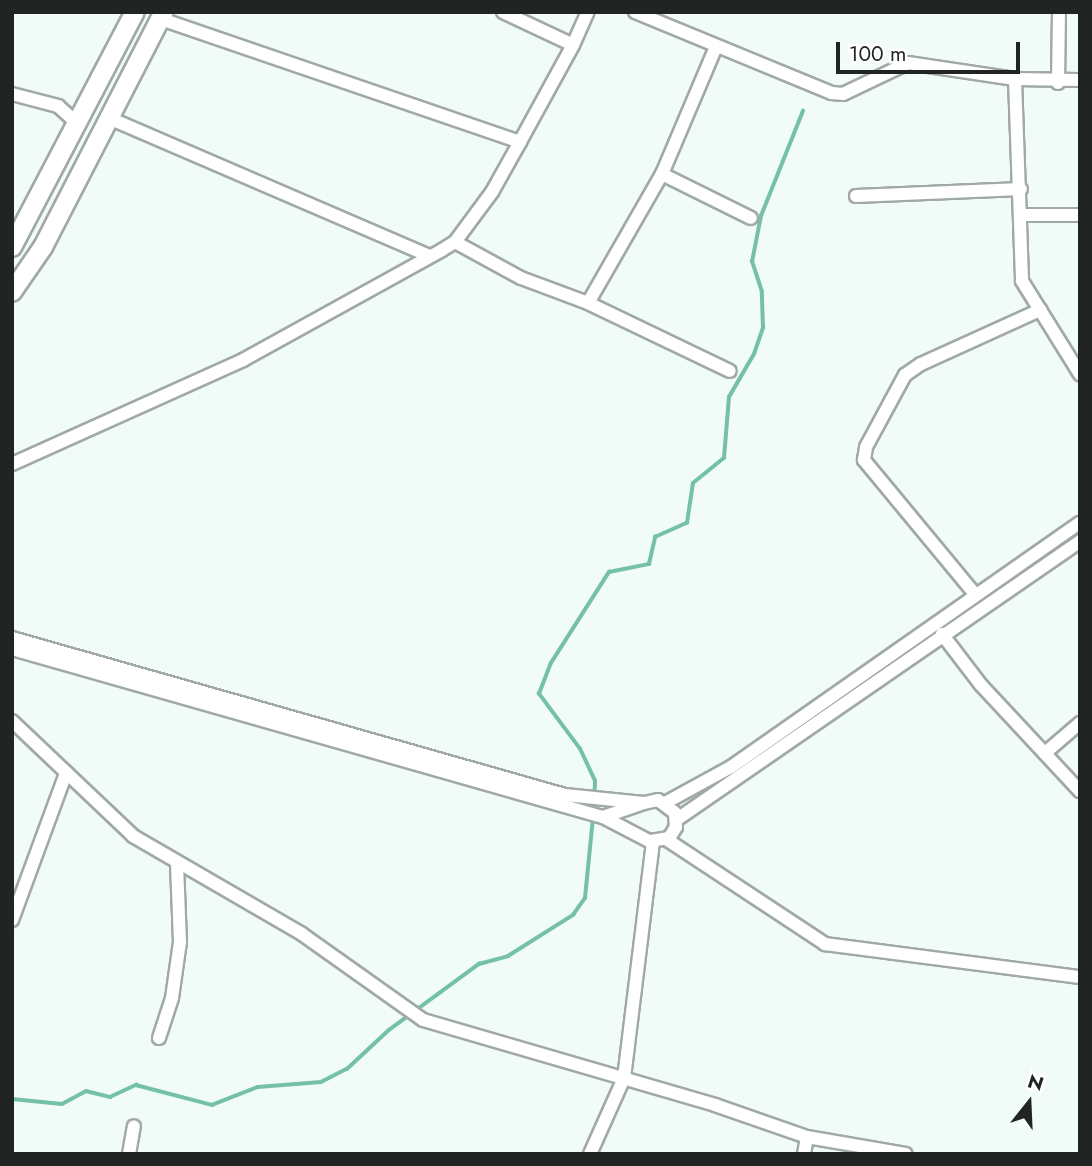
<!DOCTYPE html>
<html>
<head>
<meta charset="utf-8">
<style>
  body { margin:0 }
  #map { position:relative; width:1092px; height:1166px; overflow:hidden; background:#f1fcf8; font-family:Jost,sans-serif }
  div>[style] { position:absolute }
  .stream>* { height:3.5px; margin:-1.75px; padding:0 1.75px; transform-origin:1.75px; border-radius:1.75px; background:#74c0a8 }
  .roads { filter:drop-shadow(2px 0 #a0a9a6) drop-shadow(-2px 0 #a0a9a6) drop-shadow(0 2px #a0a9a6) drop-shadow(0 -2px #a0a9a6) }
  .minor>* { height:12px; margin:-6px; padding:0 6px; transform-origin:6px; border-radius:6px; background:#fff }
  .highway>* { height:18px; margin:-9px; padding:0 9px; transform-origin:9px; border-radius:9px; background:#fff }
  span { translate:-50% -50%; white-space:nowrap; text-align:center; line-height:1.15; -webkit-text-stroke:5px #fff; paint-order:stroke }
  .frame { position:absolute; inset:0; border:14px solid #202423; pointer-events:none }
  .north { position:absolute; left:994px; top:1068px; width:70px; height:70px; -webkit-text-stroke:5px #fff; paint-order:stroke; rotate:18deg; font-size:19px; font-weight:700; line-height:28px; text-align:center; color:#202423 }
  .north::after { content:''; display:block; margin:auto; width:24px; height:32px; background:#202423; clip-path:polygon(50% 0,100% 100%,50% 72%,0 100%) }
  .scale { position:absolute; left:836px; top:42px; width:184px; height:32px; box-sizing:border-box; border:4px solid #202423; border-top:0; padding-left:9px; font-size:21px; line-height:24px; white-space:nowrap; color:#202423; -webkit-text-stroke:5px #fff; paint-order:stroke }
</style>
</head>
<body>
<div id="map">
  <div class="stream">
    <div style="left:594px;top:810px;width:29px;rotate:-88deg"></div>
    <div style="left:595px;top:781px;width:35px;rotate:-115deg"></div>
    <div style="left:580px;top:749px;width:69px;rotate:-126.7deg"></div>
    <div style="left:539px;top:694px;width:33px;rotate:-69deg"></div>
    <div style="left:551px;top:663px;width:108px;rotate:-57.5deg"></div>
    <div style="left:609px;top:572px;width:41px;rotate:-11.3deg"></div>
    <div style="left:649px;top:564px;width:28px;rotate:-77deg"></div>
    <div style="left:655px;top:537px;width:35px;rotate:-24deg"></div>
    <div style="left:687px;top:523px;width:40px;rotate:-81.5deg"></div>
    <div style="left:693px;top:483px;width:40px;rotate:-39deg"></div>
    <div style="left:724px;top:458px;width:61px;rotate:-85.3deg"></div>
    <div style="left:729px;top:397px;width:50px;rotate:-59.8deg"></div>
    <div style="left:754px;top:354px;width:28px;rotate:-71deg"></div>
    <div style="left:763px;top:328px;width:36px;rotate:-92deg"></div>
    <div style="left:762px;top:292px;width:32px;rotate:-108deg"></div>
    <div style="left:752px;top:262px;width:47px;rotate:-78.9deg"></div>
    <div style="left:761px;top:216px;width:113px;rotate:-68.2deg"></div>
    <div style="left:12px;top:1099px;width:50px;rotate:5.7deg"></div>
    <div style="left:62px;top:1104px;width:27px;rotate:-28deg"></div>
    <div style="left:86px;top:1091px;width:25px;rotate:14deg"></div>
    <div style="left:110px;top:1097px;width:29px;rotate:-25deg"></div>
    <div style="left:136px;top:1085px;width:79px;rotate:14.7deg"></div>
    <div style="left:212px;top:1105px;width:49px;rotate:-21.4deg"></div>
    <div style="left:258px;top:1087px;width:63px;rotate:-4.5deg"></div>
    <div style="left:321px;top:1082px;width:29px;rotate:-27deg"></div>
    <div style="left:347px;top:1069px;width:57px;rotate:-42.9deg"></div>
    <div style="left:389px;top:1030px;width:112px;rotate:-36.3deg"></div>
    <div style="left:479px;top:964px;width:30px;rotate:-15deg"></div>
    <div style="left:508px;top:956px;width:77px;rotate:-32.2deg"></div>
    <div style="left:573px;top:915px;width:21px;rotate:-55deg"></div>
    <div style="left:585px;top:898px;width:80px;rotate:-84.3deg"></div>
  </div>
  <div class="roads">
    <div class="minor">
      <div style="left:503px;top:12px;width:77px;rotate:25.2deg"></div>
      <div style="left:573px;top:45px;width:111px;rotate:118.7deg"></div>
      <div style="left:635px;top:12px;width:213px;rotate:22.4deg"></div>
      <div style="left:832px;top:93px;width:11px;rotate:5deg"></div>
      <div style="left:843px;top:94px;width:72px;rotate:-25.5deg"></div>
      <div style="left:908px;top:63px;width:108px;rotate:8.5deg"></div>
      <div style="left:1015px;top:79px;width:65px;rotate:0.9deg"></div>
      <div style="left:573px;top:45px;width:36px;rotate:-66deg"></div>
      <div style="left:1015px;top:79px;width:202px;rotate:88deg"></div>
      <div style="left:1022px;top:281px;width:110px;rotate:58.1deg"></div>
      <div style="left:1058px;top:83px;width:71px;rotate:-89.2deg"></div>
      <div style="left:12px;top:94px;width:48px;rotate:14.6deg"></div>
      <div style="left:58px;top:106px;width:28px;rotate:42deg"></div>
      <div style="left:109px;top:118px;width:346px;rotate:23.3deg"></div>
      <div style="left:662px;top:174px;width:99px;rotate:26.3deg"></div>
      <div style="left:856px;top:196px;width:165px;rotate:-2.4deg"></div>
      <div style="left:1022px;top:215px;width:58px"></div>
      <div style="left:455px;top:242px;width:75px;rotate:28.6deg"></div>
      <div style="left:521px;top:278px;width:72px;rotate:20.5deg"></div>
      <div style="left:588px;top:303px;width:157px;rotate:25.6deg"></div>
      <div style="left:588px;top:303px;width:149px;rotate:-60.2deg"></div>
      <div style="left:662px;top:174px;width:138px;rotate:-67deg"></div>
      <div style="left:12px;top:464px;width:253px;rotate:-24.2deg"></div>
      <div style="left:243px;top:360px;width:227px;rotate:-28.9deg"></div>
      <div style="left:442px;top:250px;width:15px;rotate:-32deg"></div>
      <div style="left:455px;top:242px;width:62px;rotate:-53.5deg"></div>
      <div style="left:492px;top:192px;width:57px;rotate:-60.8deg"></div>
      <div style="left:520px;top:142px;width:379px;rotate:-161.1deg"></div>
      <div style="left:974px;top:593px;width:173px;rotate:-129.6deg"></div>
      <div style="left:864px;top:460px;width:13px;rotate:-81deg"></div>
      <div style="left:866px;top:447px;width:82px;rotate:-61.6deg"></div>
      <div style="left:905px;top:375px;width:19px;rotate:-35deg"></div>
      <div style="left:921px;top:364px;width:131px;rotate:-24.4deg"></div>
      <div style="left:942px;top:634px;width:64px;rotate:52.6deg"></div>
      <div style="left:981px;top:685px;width:145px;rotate:47deg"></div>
      <div style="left:12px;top:638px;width:575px;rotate:15.85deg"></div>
      <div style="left:565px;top:795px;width:79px;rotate:5.8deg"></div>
      <div style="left:644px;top:803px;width:14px;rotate:-12deg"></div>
      <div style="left:658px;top:800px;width:21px;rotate:37deg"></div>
      <div style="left:675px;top:813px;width:14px;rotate:86deg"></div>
      <div style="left:676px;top:827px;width:13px;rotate:122deg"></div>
      <div style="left:669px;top:838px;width:20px;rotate:171deg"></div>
      <div style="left:649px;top:841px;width:52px;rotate:-152.4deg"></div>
      <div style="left:603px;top:817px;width:43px;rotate:-18.9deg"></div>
      <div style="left:12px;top:649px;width:614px;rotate:15.87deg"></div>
      <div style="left:12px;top:721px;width:167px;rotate:43.5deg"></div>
      <div style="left:133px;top:836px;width:195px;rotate:30.1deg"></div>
      <div style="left:302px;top:934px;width:148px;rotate:35.4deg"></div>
      <div style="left:423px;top:1020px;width:304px;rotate:16.2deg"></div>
      <div style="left:715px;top:1105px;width:97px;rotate:19.2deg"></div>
      <div style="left:807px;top:1137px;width:100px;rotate:9.7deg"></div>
      <div style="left:1045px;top:753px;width:46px;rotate:-40.6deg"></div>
      <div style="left:665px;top:803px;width:75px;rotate:-28.6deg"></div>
      <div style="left:731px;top:767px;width:426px;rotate:-35deg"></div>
      <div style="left:676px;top:820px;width:491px;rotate:-34.6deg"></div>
      <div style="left:666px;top:839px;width:191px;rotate:33.4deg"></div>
      <div style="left:825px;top:944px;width:257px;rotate:7.4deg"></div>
      <div style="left:12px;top:920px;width:157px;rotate:-69.8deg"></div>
      <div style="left:159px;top:1038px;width:42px;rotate:-72deg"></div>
      <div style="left:172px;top:998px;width:57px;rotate:-81.9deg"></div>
      <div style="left:180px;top:942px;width:78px;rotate:-92.2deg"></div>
      <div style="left:129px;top:1154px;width:28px;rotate:-80deg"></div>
      <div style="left:590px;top:1154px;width:83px;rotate:-65.9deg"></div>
      <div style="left:624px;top:1078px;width:238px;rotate:-83deg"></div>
      <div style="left:804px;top:1154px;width:17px;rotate:-80deg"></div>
    </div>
    <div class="highway">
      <div style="left:12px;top:247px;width:265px;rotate:-62.4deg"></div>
      <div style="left:12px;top:292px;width:55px;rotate:-55.4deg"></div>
      <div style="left:43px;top:247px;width:264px;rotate:-62.8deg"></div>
    </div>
  </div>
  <div class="frame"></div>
  <div class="north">N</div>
  <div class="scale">100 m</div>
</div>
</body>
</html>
